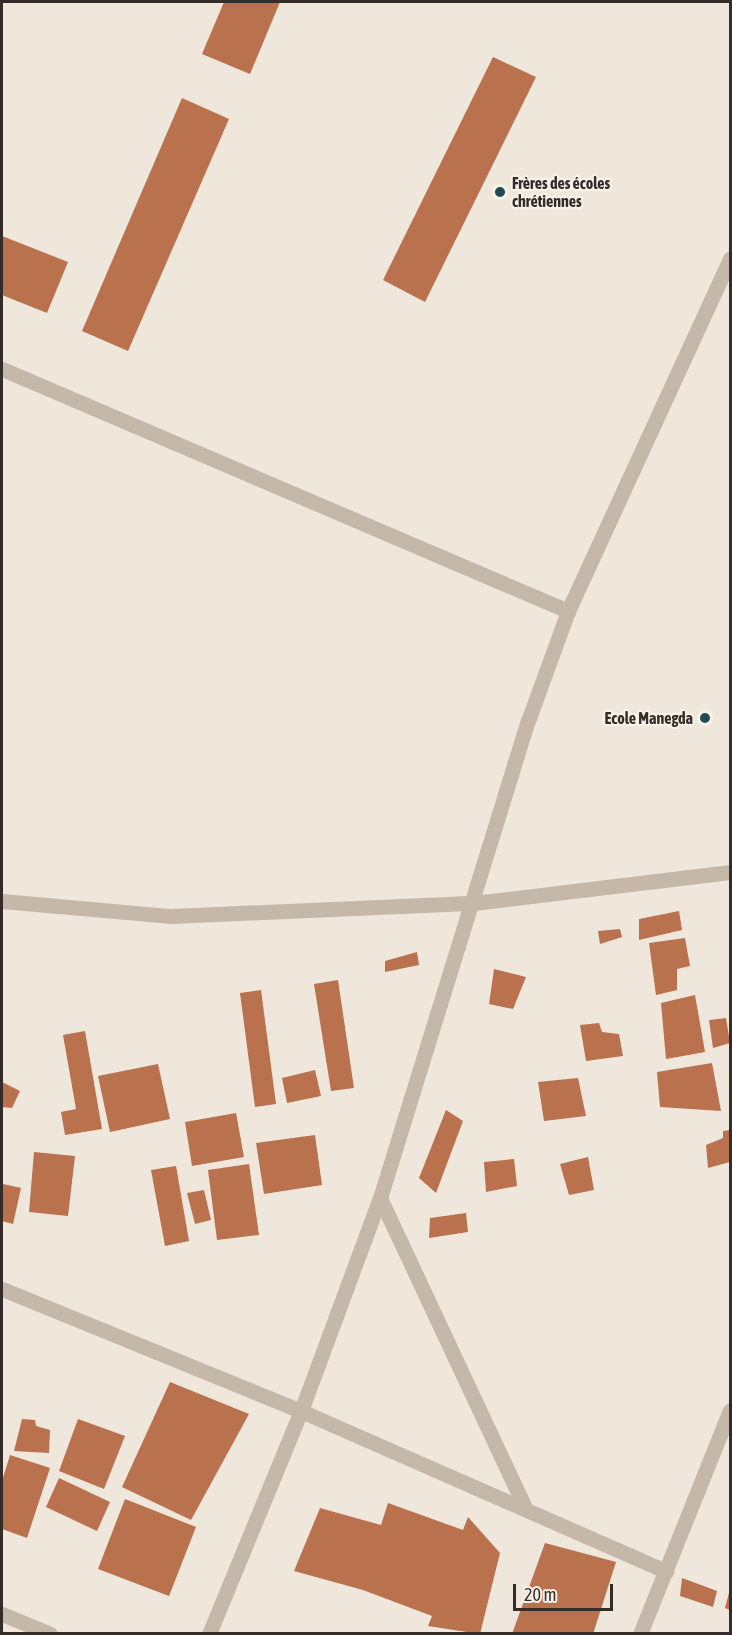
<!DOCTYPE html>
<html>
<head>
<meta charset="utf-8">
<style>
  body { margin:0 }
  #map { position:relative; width:732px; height:1635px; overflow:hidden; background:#efe7db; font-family:"Asap Condensed",sans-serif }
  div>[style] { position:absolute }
  .building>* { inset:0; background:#ba714e }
  .street>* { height:15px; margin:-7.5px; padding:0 7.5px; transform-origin:7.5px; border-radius:7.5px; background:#c6b8a8 }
  .dots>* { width:16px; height:16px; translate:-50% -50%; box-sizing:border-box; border:3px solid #f7f1e7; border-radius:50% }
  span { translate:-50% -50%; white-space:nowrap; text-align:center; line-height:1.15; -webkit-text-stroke:4.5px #f7f1e7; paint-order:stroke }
  .poi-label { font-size:16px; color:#332c28; font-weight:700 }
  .left { translate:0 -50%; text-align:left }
  .right { translate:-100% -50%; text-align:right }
  .frame { position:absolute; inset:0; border:3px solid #332c28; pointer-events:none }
  .scale { position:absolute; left:513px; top:1584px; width:100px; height:27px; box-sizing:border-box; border:3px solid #332c28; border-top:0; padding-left:8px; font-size:18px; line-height:21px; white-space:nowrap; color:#332c28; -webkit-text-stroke:4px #f7f1e7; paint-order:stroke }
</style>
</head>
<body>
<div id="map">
  <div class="building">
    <i style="clip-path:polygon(224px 2px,280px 2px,250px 74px,202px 54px)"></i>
    <i style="clip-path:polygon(493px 57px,536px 77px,425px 302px,383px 280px)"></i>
    <i style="clip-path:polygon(182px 98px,229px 119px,128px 351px,82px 331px)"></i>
    <i style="clip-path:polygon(2px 236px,68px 262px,47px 313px,2px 295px)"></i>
    <i style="clip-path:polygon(679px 911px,682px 930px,639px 940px,639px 919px)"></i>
    <i style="clip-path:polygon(620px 929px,622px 937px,600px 944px,598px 931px)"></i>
    <i style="clip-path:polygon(685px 938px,690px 966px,677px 969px,677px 990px,656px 995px,649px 943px)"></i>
    <i style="clip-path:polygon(417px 952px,419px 965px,385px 972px,385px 961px)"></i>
    <i style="clip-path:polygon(494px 969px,526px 977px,513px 1009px,489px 1004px)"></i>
    <i style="clip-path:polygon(338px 980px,354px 1088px,331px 1091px,314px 984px)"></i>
    <i style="clip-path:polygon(261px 990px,276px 1104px,255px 1107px,240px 993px)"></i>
    <i style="clip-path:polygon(695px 995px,705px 1052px,666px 1059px,661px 1003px)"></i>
    <i style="clip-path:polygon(726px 1018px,730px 1043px,713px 1048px,709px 1020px)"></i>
    <i style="clip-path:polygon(599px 1023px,602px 1032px,619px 1034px,623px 1056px,586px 1061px,580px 1025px)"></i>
    <i style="clip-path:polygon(85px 1031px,102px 1129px,65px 1135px,61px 1112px,76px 1109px,63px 1035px)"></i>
    <i style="clip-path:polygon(712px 1063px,721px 1111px,660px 1107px,657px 1072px)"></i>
    <i style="clip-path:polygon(158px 1064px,170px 1119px,110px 1132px,98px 1076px)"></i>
    <i style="clip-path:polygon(315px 1070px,321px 1096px,287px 1103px,282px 1078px)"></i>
    <i style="clip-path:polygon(578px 1078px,586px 1116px,544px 1121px,538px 1082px)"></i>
    <i style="clip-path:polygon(2px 1082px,20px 1091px,12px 1108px,2px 1107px)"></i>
    <i style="clip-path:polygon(446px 1110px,463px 1121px,436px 1193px,419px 1178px)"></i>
    <i style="clip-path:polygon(236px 1113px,244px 1157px,192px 1166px,185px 1122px)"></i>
    <i style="clip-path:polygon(730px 1130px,730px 1162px,708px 1168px,706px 1145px,723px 1138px,723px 1131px)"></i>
    <i style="clip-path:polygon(315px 1135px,322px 1185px,264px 1194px,256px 1143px)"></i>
    <i style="clip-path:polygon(34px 1152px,75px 1156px,68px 1216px,29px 1212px)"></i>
    <i style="clip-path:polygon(588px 1157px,594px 1190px,569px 1195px,560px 1164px)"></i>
    <i style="clip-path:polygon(514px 1159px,517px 1186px,486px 1192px,484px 1162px)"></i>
    <i style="clip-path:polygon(249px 1164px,259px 1235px,217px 1240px,208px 1170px)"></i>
    <i style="clip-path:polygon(176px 1166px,189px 1241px,165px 1246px,151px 1170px)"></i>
    <i style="clip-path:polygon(3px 1184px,21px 1188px,13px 1224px,2px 1221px)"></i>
    <i style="clip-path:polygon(204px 1190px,211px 1220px,195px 1224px,187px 1193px)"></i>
    <i style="clip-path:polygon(466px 1213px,468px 1232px,429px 1238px,430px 1218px)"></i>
    <i style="clip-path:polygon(170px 1382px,249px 1414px,191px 1520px,122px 1487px)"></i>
    <i style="clip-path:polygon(22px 1419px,35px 1420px,36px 1426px,50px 1430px,49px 1453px,14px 1451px)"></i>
    <i style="clip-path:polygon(78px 1419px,125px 1436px,104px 1489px,59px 1471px)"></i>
    <i style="clip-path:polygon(10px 1455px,50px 1468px,27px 1538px,2px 1529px,2px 1481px)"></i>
    <i style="clip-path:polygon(59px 1478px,110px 1502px,97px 1531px,46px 1507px)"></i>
    <i style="clip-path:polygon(125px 1499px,196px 1527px,169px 1596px,98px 1569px)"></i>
    <i style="clip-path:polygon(388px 1503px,463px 1530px,468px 1517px,500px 1553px,480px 1634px,428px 1626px,432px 1616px,363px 1590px,294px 1571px,320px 1508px,381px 1525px)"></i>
    <i style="clip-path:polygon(545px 1543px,616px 1562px,593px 1634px,512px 1634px)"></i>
    <i style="clip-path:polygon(682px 1578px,717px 1591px,713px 1607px,680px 1596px)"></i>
    <i style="clip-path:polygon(730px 1589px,730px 1610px,725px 1608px)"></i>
  </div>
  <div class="street">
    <i style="left:2px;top:369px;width:616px;rotate:23.15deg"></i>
    <i style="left:2px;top:901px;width:170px;rotate:5.1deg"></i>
    <i style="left:171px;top:916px;width:303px;rotate:-2.5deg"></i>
    <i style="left:474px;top:903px;width:258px;rotate:-6.9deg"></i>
    <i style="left:380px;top:1198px;width:344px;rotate:64.9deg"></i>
    <i style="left:2px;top:1289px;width:323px;rotate:22.2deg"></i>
    <i style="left:301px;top:1411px;width:399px;rotate:23.7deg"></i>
    <i style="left:2px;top:1614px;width:52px;rotate:22.6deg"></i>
    <i style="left:209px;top:1634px;width:241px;rotate:-67.6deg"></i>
    <i style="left:301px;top:1411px;width:227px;rotate:-69.7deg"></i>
    <i style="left:380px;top:1198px;width:499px;rotate:-72.8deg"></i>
    <i style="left:528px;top:721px;width:117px;rotate:-70deg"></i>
    <i style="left:568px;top:611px;width:388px;rotate:-65.3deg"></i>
    <i style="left:640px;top:1634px;width:241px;rotate:-68.1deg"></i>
  </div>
  <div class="dots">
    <i style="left:500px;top:192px;background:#214a51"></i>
    <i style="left:705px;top:718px;background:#214a51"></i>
  </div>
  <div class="poi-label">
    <span class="left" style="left:512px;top:192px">Frères des écoles<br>chrétiennes</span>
    <span class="right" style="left:693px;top:718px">Ecole Manegda</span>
  </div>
  <div class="frame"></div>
  <div class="scale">20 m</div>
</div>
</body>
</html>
